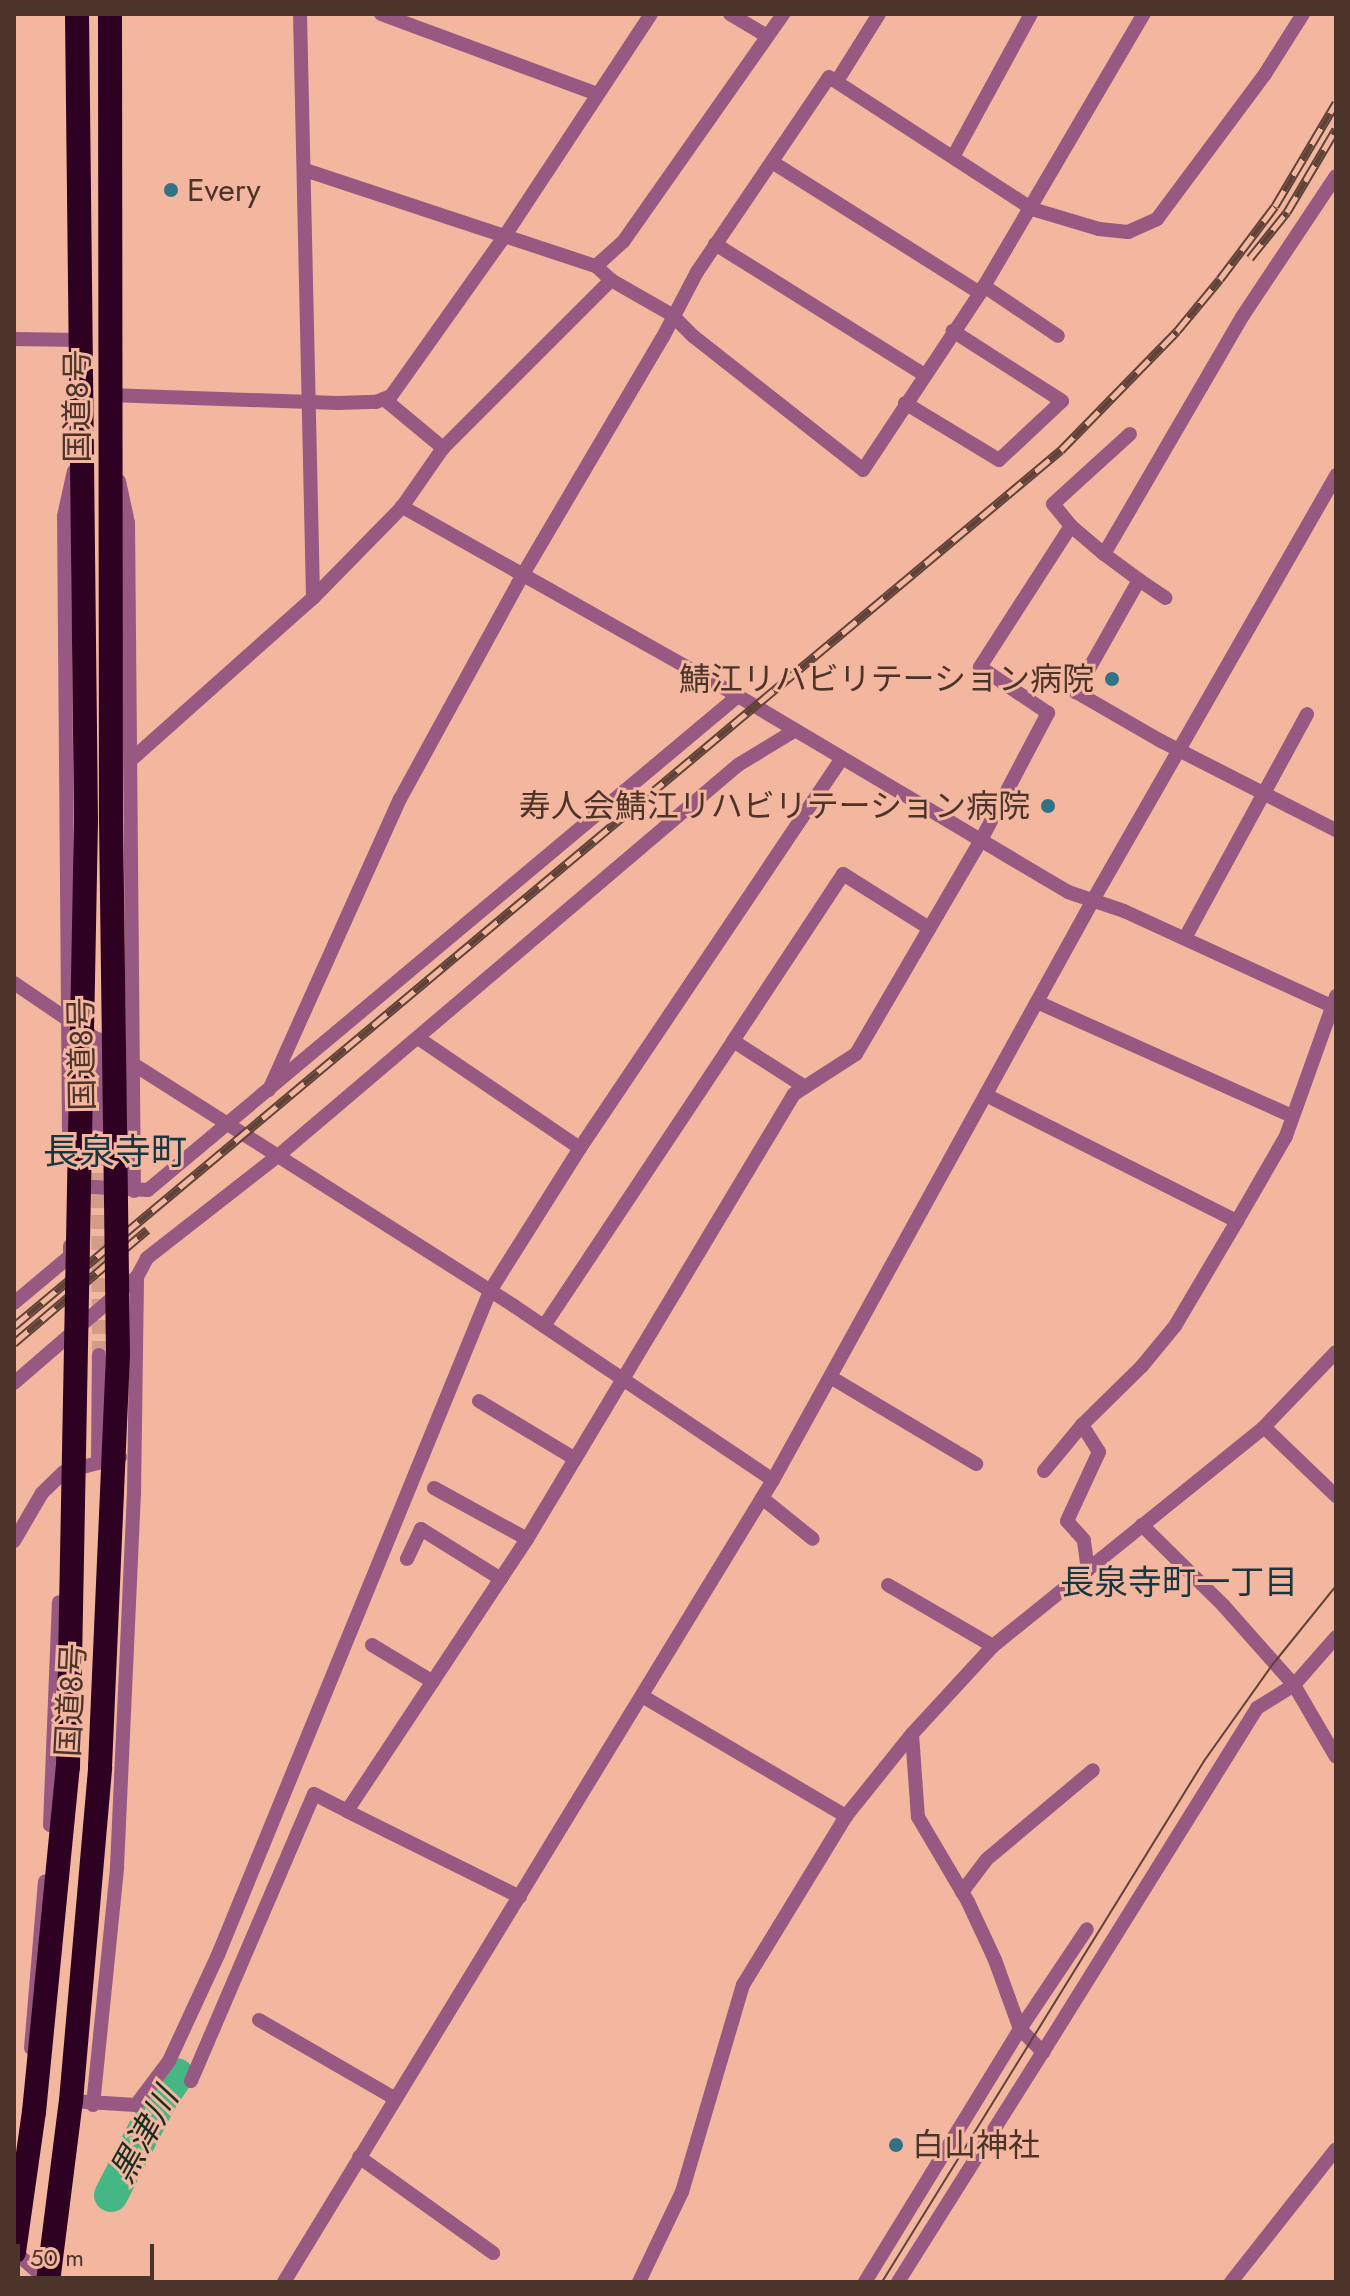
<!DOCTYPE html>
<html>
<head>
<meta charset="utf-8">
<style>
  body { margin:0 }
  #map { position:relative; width:1350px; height:2296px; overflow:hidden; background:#f3b69f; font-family:Jost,"Noto Sans JP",sans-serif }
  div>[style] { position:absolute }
  .river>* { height:34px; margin:-17px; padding:0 17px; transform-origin:17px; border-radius:17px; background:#46b685 }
  .minor-tunnel>* { height:14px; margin-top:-7px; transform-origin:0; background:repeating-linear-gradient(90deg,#d29c88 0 14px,transparent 0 21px) }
  .minor>* { height:14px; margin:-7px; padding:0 7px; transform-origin:7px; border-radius:7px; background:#975881 }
  .highway>* { height:24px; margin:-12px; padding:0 12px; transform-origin:12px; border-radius:12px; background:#2e0022 }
  .tram>* { height:2px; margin:-1px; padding:0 1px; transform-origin:1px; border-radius:1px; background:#604238 }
  .rail>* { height:9px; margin-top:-4.5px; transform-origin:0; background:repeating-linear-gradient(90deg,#f3b69f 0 18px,#604238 0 36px); box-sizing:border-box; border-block:2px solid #604238 }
  .highway-bridge>* { height:24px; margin:-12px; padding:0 12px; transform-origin:12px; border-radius:12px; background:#2e0022 }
  .dots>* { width:22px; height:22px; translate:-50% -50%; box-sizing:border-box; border:4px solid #f3b69f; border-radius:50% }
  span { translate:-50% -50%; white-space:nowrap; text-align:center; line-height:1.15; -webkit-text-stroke:6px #f3b69f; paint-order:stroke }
  .poi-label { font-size:32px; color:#4d342b }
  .left { translate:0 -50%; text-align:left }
  .right { translate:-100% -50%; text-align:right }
  .street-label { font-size:32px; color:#4d342b }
  .neighbourhood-label { font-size:34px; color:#183640 }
  .water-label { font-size:34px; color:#172f23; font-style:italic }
  .quarter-label { font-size:36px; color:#183640 }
  .frame { position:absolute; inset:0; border:16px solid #4d342b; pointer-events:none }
  .scale { position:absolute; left:16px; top:2244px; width:138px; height:36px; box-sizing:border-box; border:4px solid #4d342b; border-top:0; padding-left:10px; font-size:24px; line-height:28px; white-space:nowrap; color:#4d342b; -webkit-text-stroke:6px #f3b69f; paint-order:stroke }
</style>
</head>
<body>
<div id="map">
  <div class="river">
    <i style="left:111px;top:2195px;width:107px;rotate:-62.7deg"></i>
    <i style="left:160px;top:2100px;width:30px;rotate:-56deg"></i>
  </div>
  <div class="minor-tunnel">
    <i style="left:98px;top:1152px;width:203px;rotate:89.7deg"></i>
  </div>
  <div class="minor">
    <i style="left:300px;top:14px;width:584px;rotate:88.72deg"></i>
    <i style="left:381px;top:14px;width:228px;rotate:20.3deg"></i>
    <i style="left:730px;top:14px;width:43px;rotate:30.7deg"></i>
    <i style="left:837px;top:81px;width:79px;rotate:-57.9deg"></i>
    <i style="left:953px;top:157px;width:163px;rotate:-61.4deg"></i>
    <i style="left:772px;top:162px;width:246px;rotate:32.2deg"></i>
    <i style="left:305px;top:170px;width:306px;rotate:18.3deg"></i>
    <i style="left:596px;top:266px;width:21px;rotate:43deg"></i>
    <i style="left:611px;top:280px;width:70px;rotate:29.8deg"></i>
    <i style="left:672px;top:315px;width:30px;rotate:45deg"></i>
    <i style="left:693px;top:336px;width:216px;rotate:38.2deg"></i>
    <i style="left:863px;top:470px;width:212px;rotate:-56.5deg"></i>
    <i style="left:980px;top:293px;width:324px;rotate:-59.6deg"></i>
    <i style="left:1336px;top:176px;width:169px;rotate:123.7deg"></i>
    <i style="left:1242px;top:317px;width:274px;rotate:120.2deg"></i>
    <i style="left:1104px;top:554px;width:44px;rotate:36.6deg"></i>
    <i style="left:1139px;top:580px;width:129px;rotate:119.4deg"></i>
    <i style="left:1076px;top:692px;width:98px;rotate:30deg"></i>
    <i style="left:1161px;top:741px;width:196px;rotate:27deg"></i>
    <i style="left:715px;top:244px;width:245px;rotate:32deg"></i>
    <i style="left:596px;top:266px;width:36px;rotate:-42deg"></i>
    <i style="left:623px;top:242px;width:279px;rotate:-54.9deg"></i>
    <i style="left:984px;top:286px;width:89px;rotate:34deg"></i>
    <i style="left:14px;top:339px;width:65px;rotate:0.9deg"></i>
    <i style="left:109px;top:395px;width:229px;rotate:2deg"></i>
    <i style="left:338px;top:403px;width:38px;rotate:-2deg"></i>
    <i style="left:376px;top:402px;width:16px;rotate:-22deg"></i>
    <i style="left:391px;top:396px;width:199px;rotate:-54.6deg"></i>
    <i style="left:506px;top:234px;width:263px;rotate:-56.6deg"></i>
    <i style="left:384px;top:399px;width:77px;rotate:39.7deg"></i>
    <i style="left:905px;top:403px;width:110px;rotate:31.2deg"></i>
    <i style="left:999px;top:460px;width:86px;rotate:-43.1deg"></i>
    <i style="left:1062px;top:401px;width:130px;rotate:-147.3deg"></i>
    <i style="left:119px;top:481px;width:43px;rotate:77.9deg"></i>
    <i style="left:128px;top:523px;width:668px;rotate:89.49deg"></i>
    <i style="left:1071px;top:526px;width:28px;rotate:-129deg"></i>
    <i style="left:1053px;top:504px;width:104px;rotate:-42.3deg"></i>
    <i style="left:1139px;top:580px;width:32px;rotate:34deg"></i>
    <i style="left:738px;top:696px;width:384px;rotate:30.7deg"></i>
    <i style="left:1068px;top:892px;width:59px;rotate:18.7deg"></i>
    <i style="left:1124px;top:911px;width:233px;rotate:24.6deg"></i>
    <i style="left:131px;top:760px;width:244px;rotate:-41.7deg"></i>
    <i style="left:313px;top:598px;width:127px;rotate:-45.6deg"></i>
    <i style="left:402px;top:507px;width:72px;rotate:-55.2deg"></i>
    <i style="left:443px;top:448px;width:238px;rotate:-45deg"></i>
    <i style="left:1185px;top:938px;width:255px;rotate:-61.4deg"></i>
    <i style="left:14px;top:983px;width:144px;rotate:34.2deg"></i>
    <i style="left:133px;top:1064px;width:451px;rotate:32.4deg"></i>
    <i style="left:514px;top:1306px;width:312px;rotate:33.9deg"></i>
    <i style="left:1037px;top:1002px;width:279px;rotate:24.1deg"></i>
    <i style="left:418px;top:1038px;width:196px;rotate:34.2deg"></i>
    <i style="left:98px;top:1039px;width:113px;rotate:90deg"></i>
    <i style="left:805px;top:1087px;width:85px;rotate:-147.4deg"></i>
    <i style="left:733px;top:1041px;width:200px;rotate:-56.6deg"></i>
    <i style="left:843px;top:874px;width:102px;rotate:32.1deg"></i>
    <i style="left:269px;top:1090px;width:319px;rotate:-65.8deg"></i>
    <i style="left:400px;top:799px;width:254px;rotate:-61.3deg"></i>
    <i style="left:522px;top:576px;width:277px;rotate:-59.5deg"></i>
    <i style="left:663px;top:337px;width:73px;rotate:-62.4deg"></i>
    <i style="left:697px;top:272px;width:235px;rotate:-55.9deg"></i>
    <i style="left:829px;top:77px;width:242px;rotate:33deg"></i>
    <i style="left:1032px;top:209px;width:70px;rotate:16.6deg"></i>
    <i style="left:1099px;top:229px;width:29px;rotate:6deg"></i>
    <i style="left:1128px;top:232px;width:32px;rotate:-24deg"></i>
    <i style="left:1157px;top:219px;width:181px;rotate:-53.3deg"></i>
    <i style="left:1265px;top:74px;width:71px;rotate:-57.7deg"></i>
    <i style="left:986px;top:1095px;width:281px;rotate:26.7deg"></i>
    <i style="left:1237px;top:1221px;width:98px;rotate:-60deg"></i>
    <i style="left:1286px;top:1136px;width:149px;rotate:-70.3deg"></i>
    <i style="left:69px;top:1133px;width:617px;rotate:-90.46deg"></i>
    <i style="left:64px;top:516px;width:46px;rotate:-77.5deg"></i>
    <i style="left:75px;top:1186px;width:73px;rotate:3.1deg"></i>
    <i style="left:148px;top:1190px;width:770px;rotate:-39.94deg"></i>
    <i style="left:738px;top:696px;width:386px;rotate:-150.6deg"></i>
    <i style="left:14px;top:1303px;width:73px;rotate:-40deg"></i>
    <i style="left:70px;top:1256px;width:10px;rotate:-90deg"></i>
    <i style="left:544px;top:1326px;width:342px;rotate:-56.4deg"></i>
    <i style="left:832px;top:1378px;width:168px;rotate:30.8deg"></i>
    <i style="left:14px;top:1383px;width:162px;rotate:-40.8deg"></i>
    <i style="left:137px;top:1277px;width:21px;rotate:-62deg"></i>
    <i style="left:147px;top:1258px;width:167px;rotate:-38deg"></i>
    <i style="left:279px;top:1155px;width:602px;rotate:-40.35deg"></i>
    <i style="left:738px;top:765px;width:66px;rotate:-31.3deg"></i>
    <i style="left:479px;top:1401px;width:112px;rotate:31.1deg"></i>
    <i style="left:1264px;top:1427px;width:100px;rotate:43.8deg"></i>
    <i style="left:98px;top:1463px;width:108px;rotate:-89.5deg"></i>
    <i style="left:1044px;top:1471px;width:60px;rotate:-50.4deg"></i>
    <i style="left:434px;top:1488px;width:106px;rotate:28.7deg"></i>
    <i style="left:762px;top:1498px;width:65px;rotate:38.8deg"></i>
    <i style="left:14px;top:1541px;width:56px;rotate:-59.7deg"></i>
    <i style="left:42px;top:1493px;width:30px;rotate:-44deg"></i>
    <i style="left:64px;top:1472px;width:58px;rotate:-15deg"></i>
    <i style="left:407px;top:1559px;width:33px;rotate:-65deg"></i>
    <i style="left:421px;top:1529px;width:94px;rotate:32deg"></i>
    <i style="left:1088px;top:1570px;width:30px;rotate:-98deg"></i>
    <i style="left:1084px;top:1540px;width:25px;rotate:-132deg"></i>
    <i style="left:1067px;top:1521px;width:76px;rotate:-65.1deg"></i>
    <i style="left:1099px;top:1452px;width:32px;rotate:-122deg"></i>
    <i style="left:1082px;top:1425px;width:84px;rotate:-44.5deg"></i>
    <i style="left:1142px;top:1366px;width:52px;rotate:-50.5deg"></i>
    <i style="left:1175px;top:1326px;width:122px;rotate:-59.4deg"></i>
    <i style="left:888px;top:1585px;width:121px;rotate:30.2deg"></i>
    <i style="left:1336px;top:1637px;width:64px;rotate:131.2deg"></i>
    <i style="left:1294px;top:1685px;width:83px;rotate:59.7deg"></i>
    <i style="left:372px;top:1645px;width:71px;rotate:31.2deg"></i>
    <i style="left:642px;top:1696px;width:237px;rotate:30.5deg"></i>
    <i style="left:912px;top:1734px;width:83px;rotate:85.9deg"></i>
    <i style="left:918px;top:1817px;width:99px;rotate:59.5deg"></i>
    <i style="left:968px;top:1902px;width:64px;rotate:65deg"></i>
    <i style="left:995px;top:1960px;width:73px;rotate:70.1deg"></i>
    <i style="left:1020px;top:2029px;width:33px;rotate:45deg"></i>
    <i style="left:1043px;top:2052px;width:405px;rotate:-58.1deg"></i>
    <i style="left:1257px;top:1708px;width:44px;rotate:-31.9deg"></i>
    <i style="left:1294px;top:1685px;width:107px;rotate:-131.6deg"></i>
    <i style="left:1223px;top:1605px;width:114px;rotate:-135.4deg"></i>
    <i style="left:50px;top:1825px;width:223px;rotate:-87.7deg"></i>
    <i style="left:962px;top:1892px;width:41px;rotate:-52.9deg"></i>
    <i style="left:987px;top:1859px;width:138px;rotate:-40deg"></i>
    <i style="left:520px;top:1897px;width:193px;rotate:-153.6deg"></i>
    <i style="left:347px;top:1811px;width:326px;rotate:-56.5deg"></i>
    <i style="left:527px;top:1539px;width:519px;rotate:-59.04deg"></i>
    <i style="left:794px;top:1094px;width:74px;rotate:-32.8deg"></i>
    <i style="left:856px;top:1054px;width:248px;rotate:-59.7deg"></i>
    <i style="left:981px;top:840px;width:144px;rotate:-62.2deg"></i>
    <i style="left:1048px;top:713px;width:82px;rotate:-145.9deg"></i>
    <i style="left:980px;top:667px;width:168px;rotate:-57.2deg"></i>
    <i style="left:1071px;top:526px;width:43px;rotate:40.3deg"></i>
    <i style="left:259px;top:2020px;width:156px;rotate:30deg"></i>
    <i style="left:31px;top:2048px;width:167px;rotate:-85.2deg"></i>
    <i style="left:191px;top:2081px;width:312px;rotate:-66.8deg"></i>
    <i style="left:314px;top:1794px;width:37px;rotate:27deg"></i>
    <i style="left:71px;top:2101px;width:65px;rotate:3.5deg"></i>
    <i style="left:136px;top:2105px;width:55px;rotate:-53.1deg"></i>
    <i style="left:169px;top:2061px;width:117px;rotate:-65.2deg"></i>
    <i style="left:218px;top:1955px;width:718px;rotate:-67.72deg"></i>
    <i style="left:490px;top:1291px;width:169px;rotate:-57.8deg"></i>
    <i style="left:580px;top:1148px;width:468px;rotate:-56.1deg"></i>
    <i style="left:93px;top:2105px;width:239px;rotate:-84.2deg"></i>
    <i style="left:117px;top:1867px;width:373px;rotate:-87.4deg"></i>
    <i style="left:134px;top:1494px;width:217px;rotate:-89.2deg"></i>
    <i style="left:359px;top:2157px;width:165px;rotate:35.6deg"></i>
    <i style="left:14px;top:2251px;width:47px;rotate:41.5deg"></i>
    <i style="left:284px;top:2282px;width:939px;rotate:-58.63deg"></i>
    <i style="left:773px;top:1480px;width:662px;rotate:-61.11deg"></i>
    <i style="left:1093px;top:900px;width:490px;rotate:-60.2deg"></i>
    <i style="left:639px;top:2282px;width:100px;rotate:-64.5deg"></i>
    <i style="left:682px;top:2192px;width:216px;rotate:-73.6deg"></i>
    <i style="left:743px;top:1985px;width:198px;rotate:-58.6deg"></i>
    <i style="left:846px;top:1816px;width:105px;rotate:-51.2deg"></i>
    <i style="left:912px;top:1734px;width:120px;rotate:-47.4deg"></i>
    <i style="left:993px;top:1646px;width:348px;rotate:-38.9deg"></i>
    <i style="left:1264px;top:1427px;width:104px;rotate:-46.2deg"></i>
    <i style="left:865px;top:2282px;width:297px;rotate:-58.5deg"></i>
    <i style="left:1020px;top:2029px;width:120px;rotate:-56.2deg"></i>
    <i style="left:898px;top:2282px;width:272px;rotate:-57.8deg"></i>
    <i style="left:1231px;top:2282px;width:169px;rotate:-51.7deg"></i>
  </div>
  <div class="highway">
    <i style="left:77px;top:14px;width:805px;rotate:89.36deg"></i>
    <i style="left:110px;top:14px;width:805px;rotate:89.93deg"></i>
    <i style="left:14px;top:2252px;width:141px;rotate:-81.9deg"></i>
    <i style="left:34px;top:2112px;width:347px;rotate:-84.4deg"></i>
    <i style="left:48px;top:2282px;width:182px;rotate:-82.8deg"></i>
    <i style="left:71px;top:2101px;width:335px;rotate:-85deg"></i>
  </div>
  <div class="tram">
    <i style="left:882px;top:2282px;width:612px;rotate:-58.28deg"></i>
    <i style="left:1204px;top:1761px;width:119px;rotate:-54.6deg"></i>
    <i style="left:1273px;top:1664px;width:100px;rotate:-51.1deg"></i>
  </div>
  <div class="rail">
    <i style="left:1250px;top:258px;width:59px;rotate:-51.2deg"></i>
    <i style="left:1287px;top:212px;width:96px;rotate:-59.4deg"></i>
    <i style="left:14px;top:1326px;width:1365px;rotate:-39.92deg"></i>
    <i style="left:1061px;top:450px;width:166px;rotate:-45.7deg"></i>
    <i style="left:1177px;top:331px;width:67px;rotate:-50.4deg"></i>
    <i style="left:1220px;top:279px;width:91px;rotate:-53deg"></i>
    <i style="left:1275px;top:206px;width:120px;rotate:-59.4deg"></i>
    <i style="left:14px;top:1343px;width:175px;rotate:-40.4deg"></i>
  </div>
  <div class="highway-bridge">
    <i style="left:68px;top:1767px;width:948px;rotate:-88.91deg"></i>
    <i style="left:100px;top:1767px;width:413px;rotate:-87.5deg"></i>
    <i style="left:118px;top:1354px;width:535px;rotate:-90.75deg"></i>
  </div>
  <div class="dots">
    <i style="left:171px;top:190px;background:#327286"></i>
    <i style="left:1112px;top:679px;background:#327286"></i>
    <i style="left:1048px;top:806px;background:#327286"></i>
    <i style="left:896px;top:2145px;background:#327286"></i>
  </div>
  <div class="poi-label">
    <span class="left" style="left:187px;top:190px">Every</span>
    <span class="right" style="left:1094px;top:679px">鯖江リハビリテーション病院</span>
    <span class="right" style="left:1030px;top:806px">寿人会鯖江リハビリテーション病院</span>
    <span class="left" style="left:912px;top:2145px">白山神社</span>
  </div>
  <div class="street-label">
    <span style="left:77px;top:406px;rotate:-90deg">国道8号</span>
    <span style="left:82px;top:1054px;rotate:-91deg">国道8号</span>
    <span style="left:71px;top:1700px;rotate:-87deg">国道8号</span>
  </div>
  <div class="neighbourhood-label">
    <span style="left:1179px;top:1583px">長泉寺町一丁目</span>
  </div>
  <div class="water-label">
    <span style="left:144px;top:2135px;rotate:-61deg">黒津川</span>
  </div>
  <div class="quarter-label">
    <span style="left:115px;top:1152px">長泉寺町</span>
  </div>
  <div class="frame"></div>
  <div class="scale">50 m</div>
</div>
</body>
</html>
